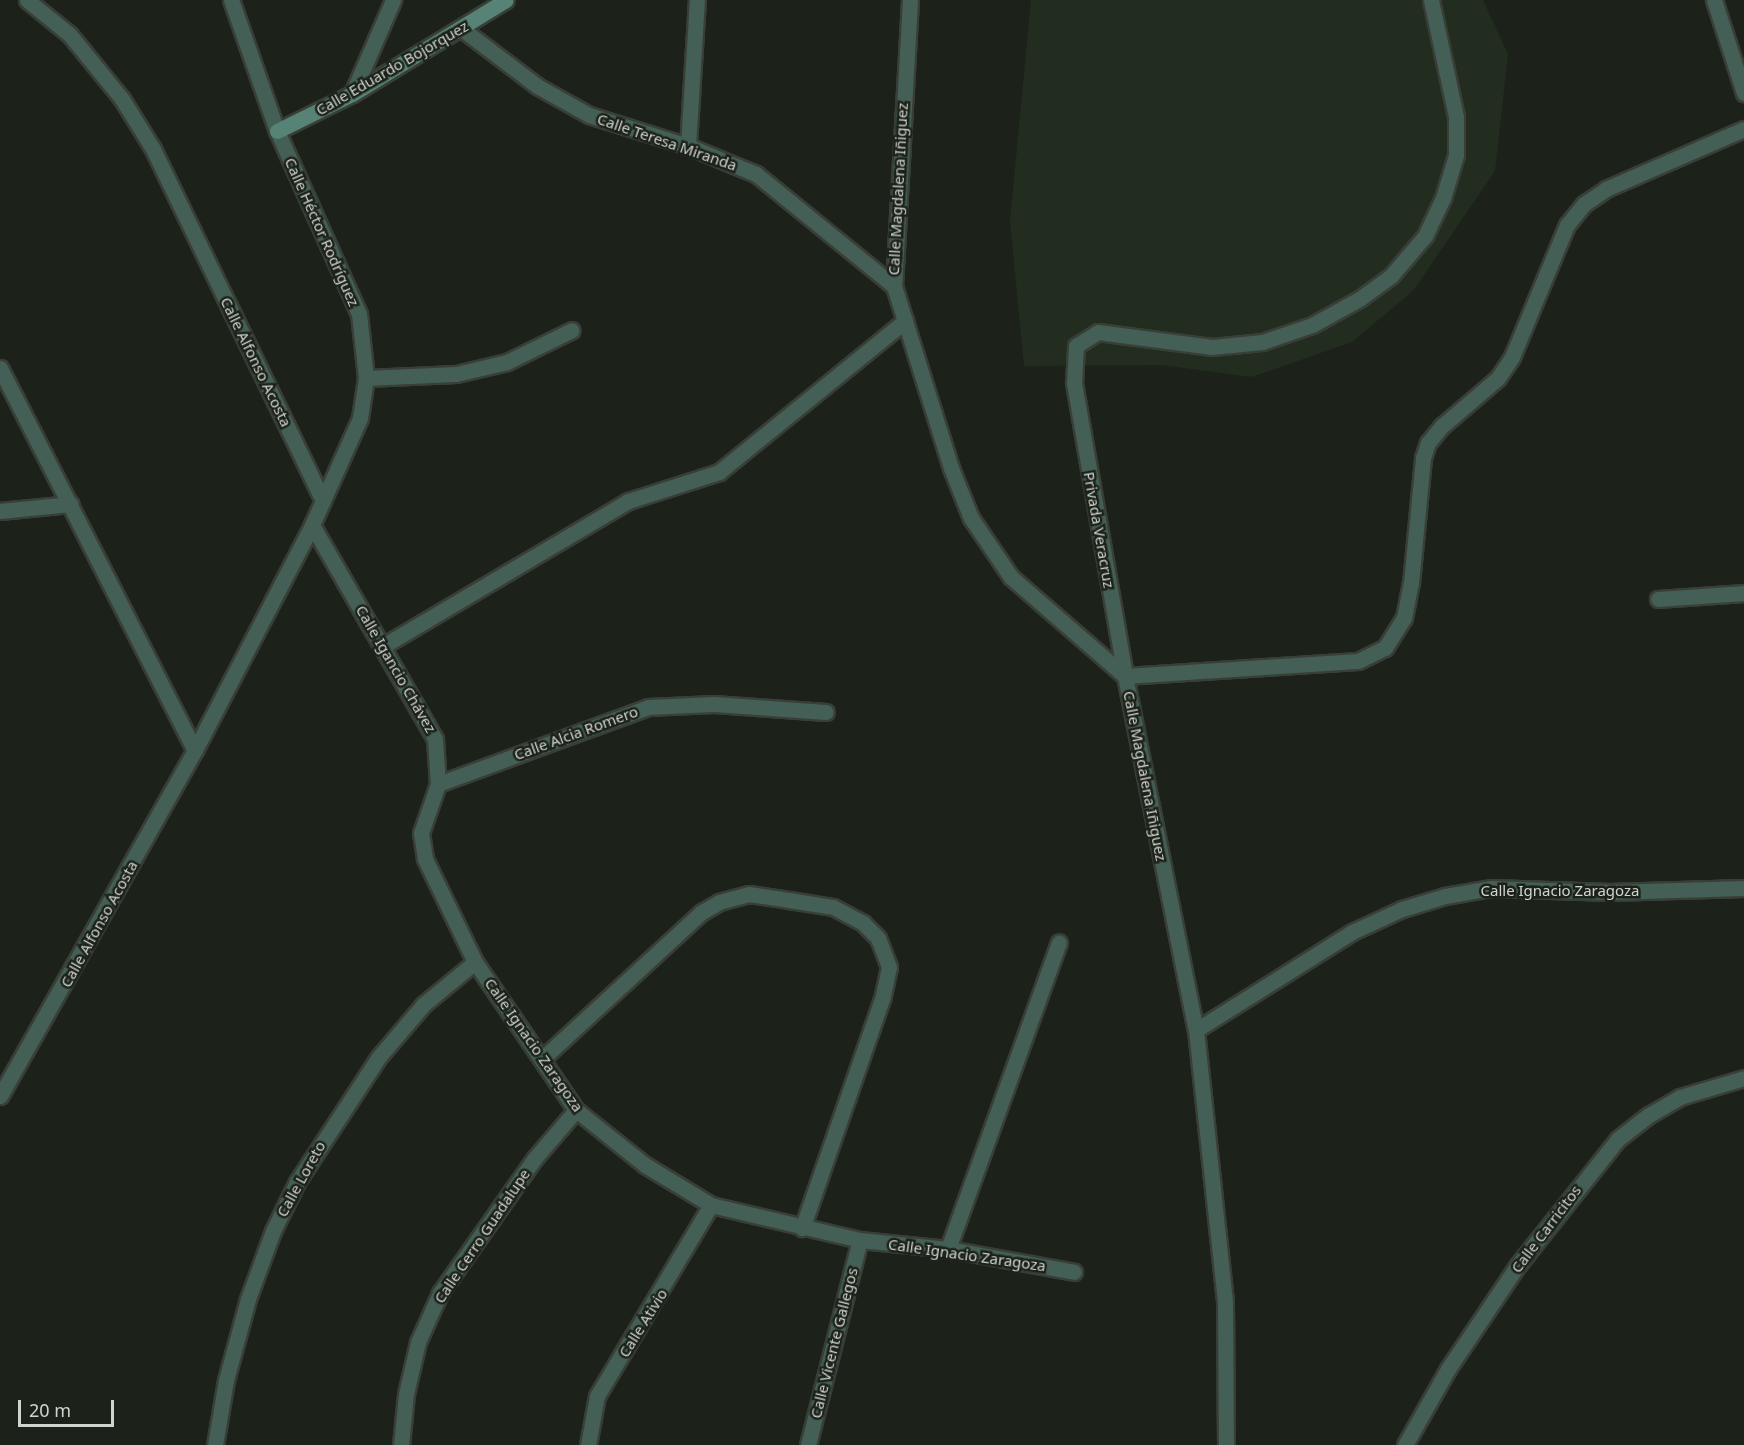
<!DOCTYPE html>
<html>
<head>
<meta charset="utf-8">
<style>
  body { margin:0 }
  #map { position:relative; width:1744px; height:1445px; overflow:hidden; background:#1c221a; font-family:"Noto Sans",sans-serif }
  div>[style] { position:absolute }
  .built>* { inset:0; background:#222c1f }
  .roads { filter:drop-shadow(2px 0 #393e37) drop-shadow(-2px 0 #393e37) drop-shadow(0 2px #393e37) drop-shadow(0 -2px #393e37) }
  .lane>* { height:15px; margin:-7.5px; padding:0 7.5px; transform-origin:7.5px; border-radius:7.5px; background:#435f56 }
  .street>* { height:15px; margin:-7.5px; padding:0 7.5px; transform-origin:7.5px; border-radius:7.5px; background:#435f56 }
  .secondary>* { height:15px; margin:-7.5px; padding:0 7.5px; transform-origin:7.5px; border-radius:7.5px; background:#568375 }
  span { translate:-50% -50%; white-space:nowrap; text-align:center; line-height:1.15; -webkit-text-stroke:5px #1c221a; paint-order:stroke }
  .street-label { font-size:15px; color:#d0d4cf }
  .scale { position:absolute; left:18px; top:1400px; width:96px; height:27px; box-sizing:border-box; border:3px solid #d0d4cf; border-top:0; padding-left:8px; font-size:18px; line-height:21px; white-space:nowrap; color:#d0d4cf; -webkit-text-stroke:4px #1c221a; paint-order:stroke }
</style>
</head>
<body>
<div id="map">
  <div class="built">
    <i style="clip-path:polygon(1031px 0,1483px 0,1508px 54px,1495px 171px,1413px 291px,1352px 342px,1252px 377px,1161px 365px,1024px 366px,1010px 221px)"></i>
  </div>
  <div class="roads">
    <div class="lane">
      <i style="left:438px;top:784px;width:224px;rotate:-20.1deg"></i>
      <i style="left:648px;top:707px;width:66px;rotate:-2.6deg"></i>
      <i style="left:714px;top:704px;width:112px;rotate:4.1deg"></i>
      <i style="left:948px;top:1249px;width:326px;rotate:-70.1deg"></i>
    </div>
    <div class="street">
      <i style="left:27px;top:0;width:55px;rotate:39.1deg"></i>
      <i style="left:70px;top:35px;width:82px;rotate:50.9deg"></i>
      <i style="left:122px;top:99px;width:59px;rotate:58.2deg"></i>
      <i style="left:153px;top:149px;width:390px;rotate:64.2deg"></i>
      <i style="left:910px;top:0;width:286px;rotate:93.2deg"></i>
      <i style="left:894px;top:286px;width:191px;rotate:72.6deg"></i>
      <i style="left:951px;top:468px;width:54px;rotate:68.2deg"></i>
      <i style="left:971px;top:518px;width:71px;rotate:55.9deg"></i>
      <i style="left:1011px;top:577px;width:151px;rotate:41deg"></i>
      <i style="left:1125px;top:676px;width:361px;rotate:78.7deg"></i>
      <i style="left:1196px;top:1030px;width:274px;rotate:83.9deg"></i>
      <i style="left:1225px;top:1302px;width:143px;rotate:89.6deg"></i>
      <i style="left:1431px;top:0;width:120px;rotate:77.9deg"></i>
      <i style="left:1456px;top:117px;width:38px;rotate:90deg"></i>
      <i style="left:1456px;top:155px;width:45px;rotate:106.8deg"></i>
      <i style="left:1443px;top:198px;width:42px;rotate:115.3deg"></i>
      <i style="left:1425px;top:236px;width:52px;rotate:130.4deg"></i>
      <i style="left:1391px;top:276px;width:37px;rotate:144deg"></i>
      <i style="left:1361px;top:298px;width:56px;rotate:151.1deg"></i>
      <i style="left:1312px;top:325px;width:53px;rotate:161.2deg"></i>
      <i style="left:1262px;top:342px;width:50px;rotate:174.3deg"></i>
      <i style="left:1212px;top:347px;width:115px;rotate:-172.5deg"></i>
      <i style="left:1098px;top:332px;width:26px;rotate:148deg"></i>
      <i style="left:1076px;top:346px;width:37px;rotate:93deg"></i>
      <i style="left:1074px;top:383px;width:297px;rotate:80.1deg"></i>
      <i style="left:1125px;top:676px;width:233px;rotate:-3.7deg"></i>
      <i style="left:1358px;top:661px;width:30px;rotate:-26deg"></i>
      <i style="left:1385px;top:648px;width:36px;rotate:-58deg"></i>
      <i style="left:1404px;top:618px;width:36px;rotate:-79deg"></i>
      <i style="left:1411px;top:583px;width:126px;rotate:-84.5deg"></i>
      <i style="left:1423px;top:458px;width:16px;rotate:-72deg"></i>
      <i style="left:1428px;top:443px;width:22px;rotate:-51deg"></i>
      <i style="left:1442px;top:426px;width:74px;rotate:-40.6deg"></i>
      <i style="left:1498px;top:378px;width:25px;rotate:-56deg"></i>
      <i style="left:1512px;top:357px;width:143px;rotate:-67.4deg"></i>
      <i style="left:1567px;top:225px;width:27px;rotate:-51deg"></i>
      <i style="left:1584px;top:204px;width:27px;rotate:-34deg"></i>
      <i style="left:1606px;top:189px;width:150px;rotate:-23.5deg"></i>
      <i style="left:1714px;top:0;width:98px;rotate:72.1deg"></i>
      <i style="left:462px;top:29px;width:94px;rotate:37.2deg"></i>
      <i style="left:537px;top:86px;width:60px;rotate:29.1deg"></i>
      <i style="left:589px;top:115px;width:104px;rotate:17.4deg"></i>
      <i style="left:688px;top:146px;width:74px;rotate:22.4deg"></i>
      <i style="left:756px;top:174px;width:178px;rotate:39.1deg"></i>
      <i style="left:352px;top:94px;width:103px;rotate:-66.4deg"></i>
      <i style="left:688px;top:146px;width:146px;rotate:-86.5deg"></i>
      <i style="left:0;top:368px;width:429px;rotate:63deg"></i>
      <i style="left:366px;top:378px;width:90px;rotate:-2.5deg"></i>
      <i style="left:456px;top:374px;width:52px;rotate:-13.2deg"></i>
      <i style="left:507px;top:362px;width:72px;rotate:-26.2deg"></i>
      <i style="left:0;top:511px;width:71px;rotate:-5.6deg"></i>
      <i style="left:312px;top:525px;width:247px;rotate:60.1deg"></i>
      <i style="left:435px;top:739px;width:45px;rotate:86.2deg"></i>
      <i style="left:438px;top:784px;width:52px;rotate:109.1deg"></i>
      <i style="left:421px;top:833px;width:26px;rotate:81deg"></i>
      <i style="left:425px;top:859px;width:114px;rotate:64.1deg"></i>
      <i style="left:475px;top:962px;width:179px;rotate:55.7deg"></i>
      <i style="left:576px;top:1110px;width:88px;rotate:38.6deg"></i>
      <i style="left:645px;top:1165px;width:77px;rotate:31.2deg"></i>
      <i style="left:711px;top:1205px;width:153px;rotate:13.2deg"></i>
      <i style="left:860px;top:1240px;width:88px;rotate:5.8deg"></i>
      <i style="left:948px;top:1249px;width:128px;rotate:10.3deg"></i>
      <i style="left:1658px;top:599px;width:86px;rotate:-4deg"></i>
      <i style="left:383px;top:646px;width:285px;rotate:-30.6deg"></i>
      <i style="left:628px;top:501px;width:96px;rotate:-17.7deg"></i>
      <i style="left:719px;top:472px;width:240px;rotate:-39.1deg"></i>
      <i style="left:1196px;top:1030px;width:184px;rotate:-32.1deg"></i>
      <i style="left:1352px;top:932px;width:55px;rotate:-24.7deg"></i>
      <i style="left:1402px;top:909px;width:45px;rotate:-16.8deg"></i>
      <i style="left:1445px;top:896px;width:47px;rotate:-9.9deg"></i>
      <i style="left:1491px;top:888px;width:119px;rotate:1.9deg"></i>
      <i style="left:1610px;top:892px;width:134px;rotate:-1.7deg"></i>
      <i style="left:543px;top:1058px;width:216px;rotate:-42.6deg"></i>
      <i style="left:702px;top:912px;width:20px;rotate:-30deg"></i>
      <i style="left:719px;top:902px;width:31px;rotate:-15deg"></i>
      <i style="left:749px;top:894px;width:40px;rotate:8.5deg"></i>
      <i style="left:789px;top:900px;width:45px;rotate:9deg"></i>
      <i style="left:833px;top:907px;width:34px;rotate:28deg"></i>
      <i style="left:863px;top:923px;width:21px;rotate:45deg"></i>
      <i style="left:878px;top:938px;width:31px;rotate:69deg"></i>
      <i style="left:889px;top:967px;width:30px;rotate:102deg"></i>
      <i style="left:883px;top:996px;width:246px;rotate:109.2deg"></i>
      <i style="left:0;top:1096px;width:397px;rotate:-60.6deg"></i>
      <i style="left:195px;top:750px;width:254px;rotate:-62.5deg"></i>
      <i style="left:312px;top:525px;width:117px;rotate:-65.8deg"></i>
      <i style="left:360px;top:418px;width:40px;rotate:-81.5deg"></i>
      <i style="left:366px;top:378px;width:64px;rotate:-96.2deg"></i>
      <i style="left:359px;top:314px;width:201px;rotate:-114.1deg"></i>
      <i style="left:277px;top:131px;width:139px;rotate:-109.3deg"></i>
      <i style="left:215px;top:1445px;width:66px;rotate:-80.4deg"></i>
      <i style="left:226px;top:1380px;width:84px;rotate:-74.8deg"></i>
      <i style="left:248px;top:1299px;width:72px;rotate:-69.8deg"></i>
      <i style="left:273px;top:1231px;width:55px;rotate:-63.9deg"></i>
      <i style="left:297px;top:1182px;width:148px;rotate:-56.8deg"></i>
      <i style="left:378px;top:1058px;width:71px;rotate:-49.6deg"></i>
      <i style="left:424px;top:1004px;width:66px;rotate:-39.5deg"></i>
      <i style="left:401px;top:1445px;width:51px;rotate:-84.4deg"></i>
      <i style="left:406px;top:1394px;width:53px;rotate:-77deg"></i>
      <i style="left:418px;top:1342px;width:54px;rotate:-65.8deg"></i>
      <i style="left:440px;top:1293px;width:165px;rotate:-54.9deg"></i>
      <i style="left:535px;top:1158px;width:63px;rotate:-49.5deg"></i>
      <i style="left:588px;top:1445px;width:50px;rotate:-79.6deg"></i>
      <i style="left:597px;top:1396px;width:222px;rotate:-59.2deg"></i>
      <i style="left:808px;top:1445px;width:211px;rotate:-75.8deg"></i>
      <i style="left:1405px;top:1445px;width:87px;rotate:-60.5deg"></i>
      <i style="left:1448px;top:1369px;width:125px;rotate:-56.1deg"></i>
      <i style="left:1518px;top:1265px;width:161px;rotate:-51.6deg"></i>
      <i style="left:1618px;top:1139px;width:39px;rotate:-38deg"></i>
      <i style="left:1649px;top:1115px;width:36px;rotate:-30deg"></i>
      <i style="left:1680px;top:1097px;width:67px;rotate:-16.5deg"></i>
    </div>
    <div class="secondary">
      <i style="left:277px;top:131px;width:84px;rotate:-26.3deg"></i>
      <i style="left:352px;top:94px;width:180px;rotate:-31.4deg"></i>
    </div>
  </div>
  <div class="street-label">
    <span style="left:392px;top:68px;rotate:-30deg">Calle Eduardo Bojorquez</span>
    <span style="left:667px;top:142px;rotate:19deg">Calle Teresa Miranda</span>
    <span style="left:898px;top:189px;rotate:-87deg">Calle Magdalena Iñiguez</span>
    <span style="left:322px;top:232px;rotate:66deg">Calle Héctor Rodríguez</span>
    <span style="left:256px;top:362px;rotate:64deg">Calle Alfonso Acosta</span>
    <span style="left:1099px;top:530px;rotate:80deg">Privada Veracruz</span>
    <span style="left:396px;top:669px;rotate:60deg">Calle Igancio Chávez</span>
    <span style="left:576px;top:733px;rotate:-20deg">Calle Alcia Romero</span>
    <span style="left:1145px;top:776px;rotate:79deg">Calle Magdalena Iñiguez</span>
    <span style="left:1560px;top:891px">Calle Ignacio Zaragoza</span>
    <span style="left:99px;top:924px;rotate:-61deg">Calle Alfonso Acosta</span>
    <span style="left:534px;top:1045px;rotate:55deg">Calle Ignacio Zaragoza</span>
    <span style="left:301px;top:1179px;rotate:-61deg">Calle Loreto</span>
    <span style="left:1546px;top:1229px;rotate:-53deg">Calle Carricitos</span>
    <span style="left:482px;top:1236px;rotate:-56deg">Calle Cerro Guadalupe</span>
    <span style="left:967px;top:1255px;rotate:8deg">Calle Ignacio Zaragoza</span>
    <span style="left:643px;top:1323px;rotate:-58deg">Calle Ativio</span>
    <span style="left:834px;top:1343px;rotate:-76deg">Calle Vicente Gallegos</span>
  </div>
  <div class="scale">20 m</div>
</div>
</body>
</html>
